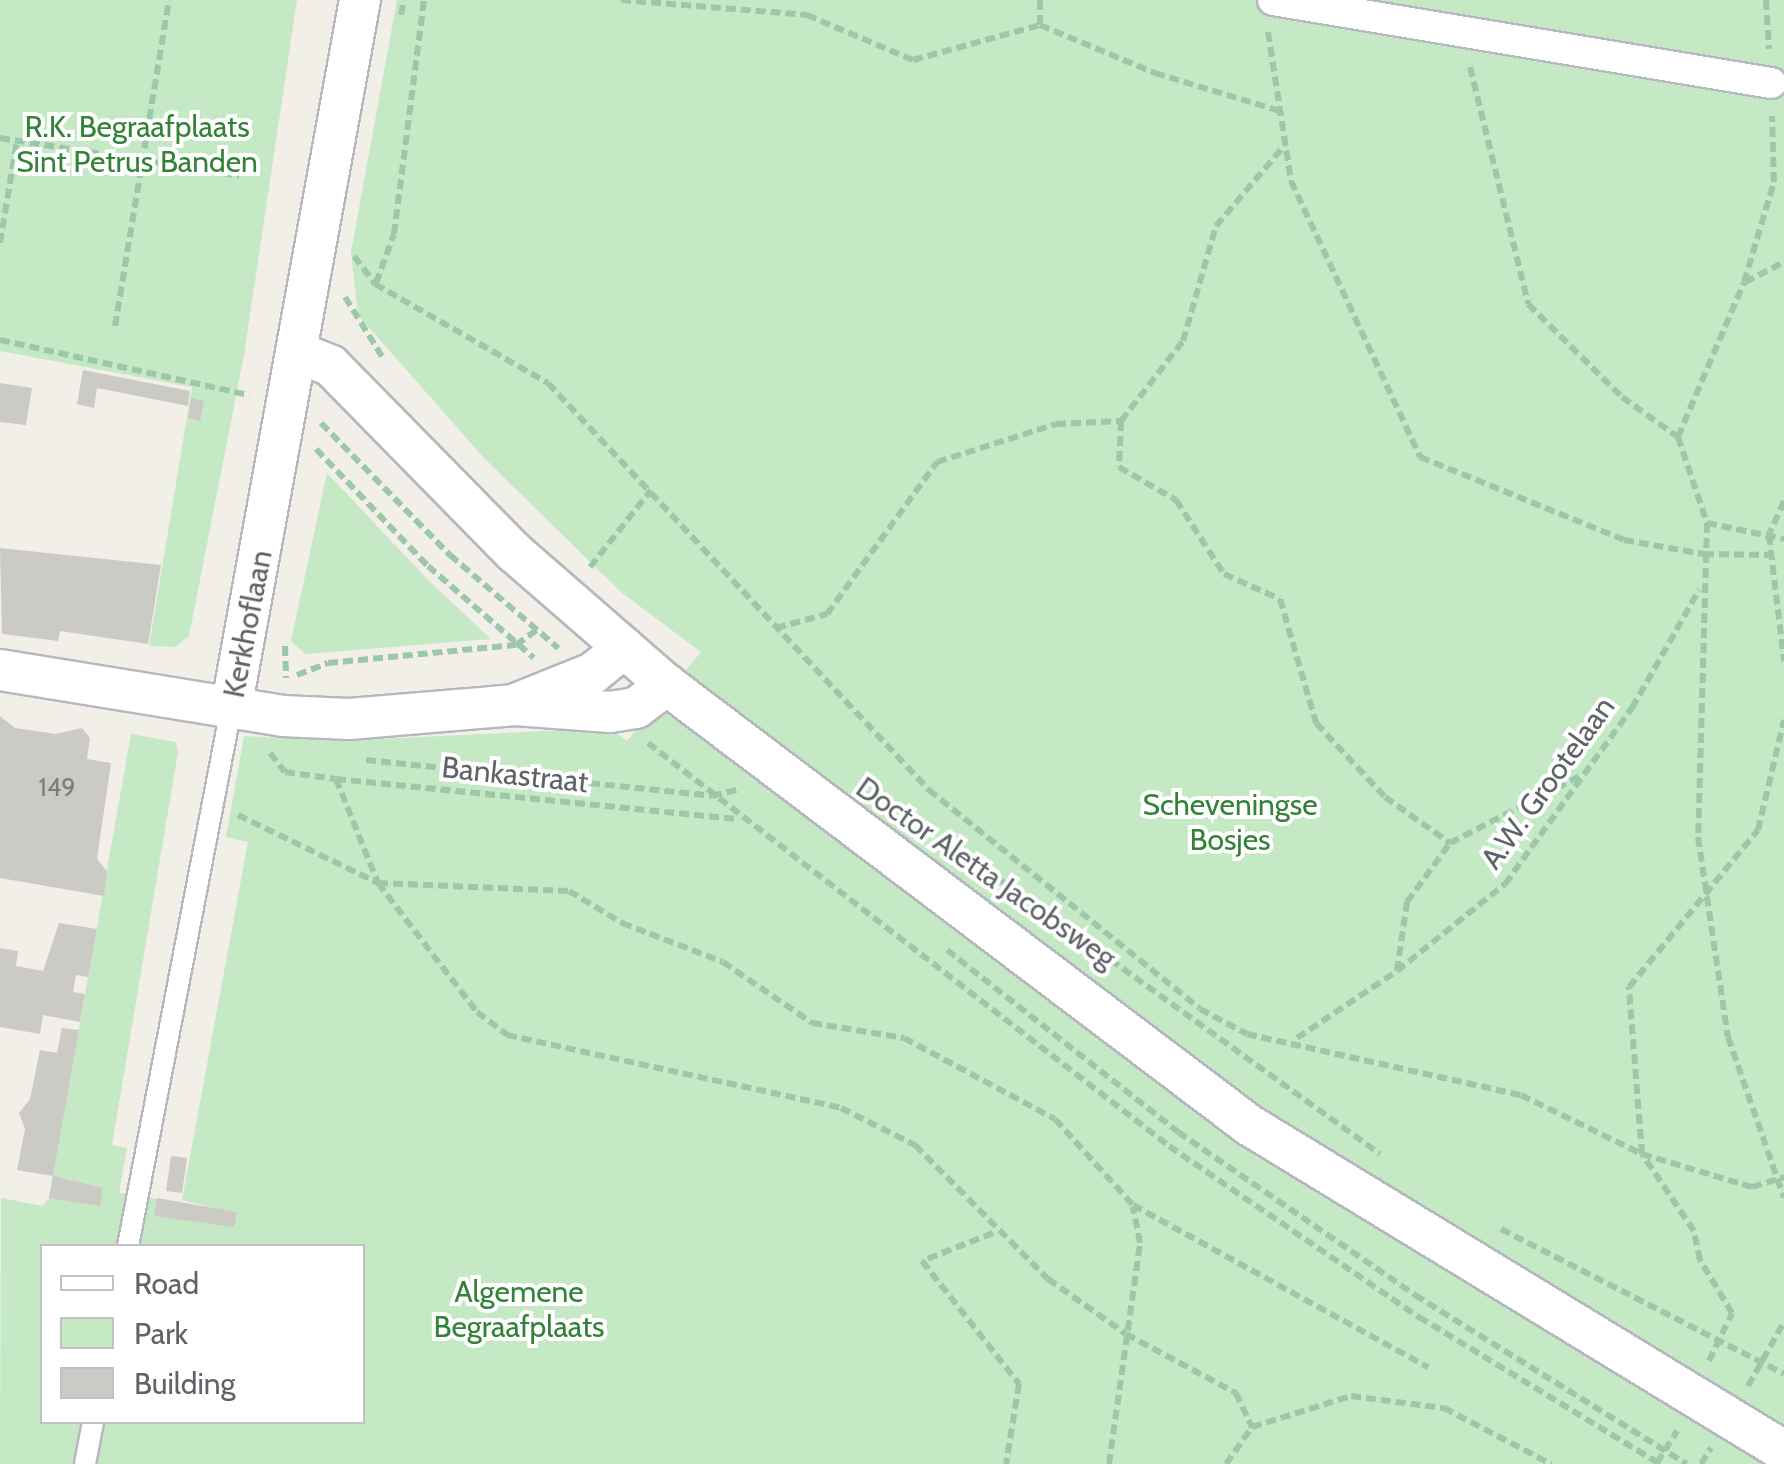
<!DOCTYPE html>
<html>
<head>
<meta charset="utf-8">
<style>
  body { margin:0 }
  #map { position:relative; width:1784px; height:1464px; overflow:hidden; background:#f1efe8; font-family:Cabin,sans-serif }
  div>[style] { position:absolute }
  .green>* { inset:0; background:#c5e8c5 }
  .building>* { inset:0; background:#cccac5 }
  .path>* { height:6px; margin-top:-3px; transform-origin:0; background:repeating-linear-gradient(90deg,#9cc7a9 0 10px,transparent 0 15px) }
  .roads { filter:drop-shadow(2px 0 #b5b8bc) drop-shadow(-2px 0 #b5b8bc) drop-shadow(0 2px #b5b8bc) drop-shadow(0 -2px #b5b8bc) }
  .service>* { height:20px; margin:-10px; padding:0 10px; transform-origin:10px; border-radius:10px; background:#fff }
  .pedestrian>* { height:30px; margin:-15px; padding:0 15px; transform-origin:15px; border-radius:15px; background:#fff }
  .minor>* { height:40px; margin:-20px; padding:0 20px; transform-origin:20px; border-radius:20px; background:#fff }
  span { translate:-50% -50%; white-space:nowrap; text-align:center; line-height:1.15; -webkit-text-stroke:8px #fff; paint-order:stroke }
  .number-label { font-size:25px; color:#7a7d7f }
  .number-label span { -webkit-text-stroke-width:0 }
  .park-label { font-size:30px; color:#348238 }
  .street-label { font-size:30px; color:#5f6368 }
  .legend { position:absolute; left:40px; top:1244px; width:325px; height:180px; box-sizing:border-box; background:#fff; border:2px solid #bfc1c3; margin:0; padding:12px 18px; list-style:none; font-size:30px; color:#5f6368 }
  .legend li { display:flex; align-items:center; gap:20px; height:50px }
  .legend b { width:50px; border:2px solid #bfc1c3 }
</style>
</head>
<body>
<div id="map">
  <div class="green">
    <i style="clip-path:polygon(0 0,297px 0,244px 355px,189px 636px,175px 647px,149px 646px,192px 387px,0 351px)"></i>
    <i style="clip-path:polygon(evenodd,397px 0,1784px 0,1784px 1464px,0 1464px,1px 1198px,43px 1206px,49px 1198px,131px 734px,176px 742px,178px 752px,112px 1145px,127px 1148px,119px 1193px,222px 1210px,182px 1200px,248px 842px,226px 837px,244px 736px,338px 741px,609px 728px,627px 741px,701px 652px,621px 592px,484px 458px,358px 315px,351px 252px,397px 0,42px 1246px,362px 1246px,362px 1422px,42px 1422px,42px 1246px)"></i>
    <i style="clip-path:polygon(327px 473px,429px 581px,491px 639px,305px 654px,291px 641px)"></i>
  </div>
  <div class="building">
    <i style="clip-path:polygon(83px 370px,190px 391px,188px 406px,97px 388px,94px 408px,77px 404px)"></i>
    <i style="clip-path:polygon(0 383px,32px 388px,26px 425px,0 422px)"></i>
    <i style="clip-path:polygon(191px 398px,204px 401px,200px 421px,188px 418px)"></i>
    <i style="clip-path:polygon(0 548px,161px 565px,148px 644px,60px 631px,58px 641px,2px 634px)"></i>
    <i style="clip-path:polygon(0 716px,15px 728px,56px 734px,82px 728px,90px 738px,87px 759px,111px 763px,97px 859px,107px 871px,104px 896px,0 878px)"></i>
    <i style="clip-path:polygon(59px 923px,97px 929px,88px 977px,76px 975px,73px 992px,85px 994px,80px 1022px,43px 1015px,40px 1034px,0 1027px,0 948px,18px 951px,16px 966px,43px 971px)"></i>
    <i style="clip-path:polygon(62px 1028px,79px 1030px,53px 1176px,17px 1170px,25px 1129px,19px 1113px,30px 1099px,40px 1050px,57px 1053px)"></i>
    <i style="clip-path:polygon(171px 1156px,187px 1158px,182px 1193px,166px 1191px)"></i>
    <i style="clip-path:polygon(53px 1176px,103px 1188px,100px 1206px,49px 1198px)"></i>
    <i style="clip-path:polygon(157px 1198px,237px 1212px,234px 1227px,154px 1216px)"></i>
  </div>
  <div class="path">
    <i style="left:621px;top:0;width:187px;rotate:4.6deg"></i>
    <i style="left:807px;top:15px;width:115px;rotate:23deg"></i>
    <i style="left:913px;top:60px;width:132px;rotate:-15.4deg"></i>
    <i style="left:1040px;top:0;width:25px;rotate:90deg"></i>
    <i style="left:1040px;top:25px;width:125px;rotate:22.7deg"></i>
    <i style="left:1155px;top:73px;width:131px;rotate:16.9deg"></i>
    <i style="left:1766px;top:0;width:49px;rotate:86.5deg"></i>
    <i style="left:401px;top:15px;width:15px;rotate:-79deg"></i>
    <i style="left:1268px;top:32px;width:151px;rotate:81.2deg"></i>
    <i style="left:1291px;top:181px;width:305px;rotate:64.9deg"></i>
    <i style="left:1420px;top:457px;width:220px;rotate:22.1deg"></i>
    <i style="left:1624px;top:540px;width:81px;rotate:9.9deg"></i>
    <i style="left:1704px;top:554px;width:67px;rotate:0.9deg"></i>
    <i style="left:1470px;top:67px;width:244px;rotate:76.2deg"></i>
    <i style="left:1528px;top:304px;width:132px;rotate:44.7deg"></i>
    <i style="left:1622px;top:397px;width:69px;rotate:35.5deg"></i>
    <i style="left:1678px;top:437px;width:91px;rotate:71.4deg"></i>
    <i style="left:1707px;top:523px;width:314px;rotate:91.6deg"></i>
    <i style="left:1698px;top:837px;width:202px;rotate:81.5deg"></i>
    <i style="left:1728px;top:1037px;width:170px;rotate:70.8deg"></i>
    <i style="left:0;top:138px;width:242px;rotate:9deg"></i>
    <i style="left:0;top:243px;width:104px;rotate:-80.6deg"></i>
    <i style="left:354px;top:256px;width:35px;rotate:53deg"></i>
    <i style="left:375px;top:284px;width:199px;rotate:29.8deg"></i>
    <i style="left:548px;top:383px;width:558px;rotate:46.89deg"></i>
    <i style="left:929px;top:790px;width:348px;rotate:38.9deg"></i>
    <i style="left:1200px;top:1009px;width:53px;rotate:28deg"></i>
    <i style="left:1247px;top:1034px;width:281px;rotate:12.6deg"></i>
    <i style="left:1521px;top:1095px;width:135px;rotate:26deg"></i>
    <i style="left:1642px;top:1154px;width:115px;rotate:16.7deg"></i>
    <i style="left:1752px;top:1187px;width:34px;rotate:-17deg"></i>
    <i style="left:1745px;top:282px;width:44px;rotate:-27.1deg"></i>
    <i style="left:376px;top:283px;width:52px;rotate:-69.8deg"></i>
    <i style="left:394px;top:234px;width:236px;rotate:-82.7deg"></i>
    <i style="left:345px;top:297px;width:72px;rotate:58.1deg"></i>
    <i style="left:115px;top:326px;width:330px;rotate:-80.6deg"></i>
    <i style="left:0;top:340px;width:255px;rotate:12.5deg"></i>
    <i style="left:1121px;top:421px;width:46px;rotate:92.5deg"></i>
    <i style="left:1119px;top:467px;width:66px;rotate:30.1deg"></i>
    <i style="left:1176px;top:500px;width:88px;rotate:57deg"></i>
    <i style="left:1224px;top:574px;width:61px;rotate:24.1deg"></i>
    <i style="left:1280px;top:599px;width:129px;rotate:73.8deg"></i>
    <i style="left:1316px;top:723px;width:101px;rotate:47deg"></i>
    <i style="left:1385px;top:797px;width:80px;rotate:35.3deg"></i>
    <i style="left:1450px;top:843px;width:148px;rotate:-27.3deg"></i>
    <i style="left:321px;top:423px;width:185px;rotate:45.7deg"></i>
    <i style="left:450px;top:555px;width:143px;rotate:40.7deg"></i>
    <i style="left:1678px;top:437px;width:168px;rotate:-66.9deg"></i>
    <i style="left:1744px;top:282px;width:104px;rotate:-73.3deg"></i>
    <i style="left:1774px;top:182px;width:66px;rotate:-91.7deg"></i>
    <i style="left:316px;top:449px;width:162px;rotate:46.3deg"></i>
    <i style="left:428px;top:566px;width:140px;rotate:41deg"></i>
    <i style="left:1784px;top:501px;width:37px;rotate:114deg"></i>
    <i style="left:1769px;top:535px;width:127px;rotate:83.2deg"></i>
    <i style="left:1707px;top:523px;width:79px;rotate:11.7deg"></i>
    <i style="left:590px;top:567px;width:98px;rotate:-51.6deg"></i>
    <i style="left:776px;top:628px;width:53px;rotate:-15.4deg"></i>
    <i style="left:827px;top:614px;width:188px;rotate:-54.1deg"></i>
    <i style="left:937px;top:462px;width:125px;rotate:-17.7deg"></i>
    <i style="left:1056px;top:424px;width:65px;rotate:-2.6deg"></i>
    <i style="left:1121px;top:421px;width:101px;rotate:-52.2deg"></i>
    <i style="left:1183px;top:341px;width:120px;rotate:-74deg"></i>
    <i style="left:1216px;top:226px;width:106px;rotate:-49.6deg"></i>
    <i style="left:285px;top:646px;width:32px;rotate:88deg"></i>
    <i style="left:297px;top:675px;width:33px;rotate:-21deg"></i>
    <i style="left:328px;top:663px;width:189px;rotate:-5.5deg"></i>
    <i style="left:516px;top:645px;width:26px;rotate:-36deg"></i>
    <i style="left:648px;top:743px;width:659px;rotate:37.72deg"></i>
    <i style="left:1169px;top:1146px;width:303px;rotate:34.4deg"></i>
    <i style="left:1419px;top:1317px;width:282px;rotate:31.4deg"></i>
    <i style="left:270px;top:753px;width:24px;rotate:52deg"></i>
    <i style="left:285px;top:772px;width:51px;rotate:7.8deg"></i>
    <i style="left:336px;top:779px;width:402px;rotate:5.7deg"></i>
    <i style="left:366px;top:760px;width:348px;rotate:5.9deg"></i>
    <i style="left:712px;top:796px;width:30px;rotate:-14deg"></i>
    <i style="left:336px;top:779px;width:112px;rotate:68deg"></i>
    <i style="left:378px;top:883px;width:163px;rotate:52.5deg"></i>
    <i style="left:477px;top:1012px;width:38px;rotate:37deg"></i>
    <i style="left:507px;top:1035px;width:342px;rotate:12.3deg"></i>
    <i style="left:841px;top:1108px;width:83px;rotate:26.6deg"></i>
    <i style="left:915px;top:1145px;width:189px;rotate:45.2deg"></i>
    <i style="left:1048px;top:1279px;width:95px;rotate:35.2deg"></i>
    <i style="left:1126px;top:1334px;width:125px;rotate:28.2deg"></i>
    <i style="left:1236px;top:1393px;width:38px;rotate:65deg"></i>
    <i style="left:238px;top:815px;width:156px;rotate:25.9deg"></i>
    <i style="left:378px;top:883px;width:191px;rotate:2.4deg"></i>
    <i style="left:569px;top:891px;width:62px;rotate:31.1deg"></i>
    <i style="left:622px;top:923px;width:108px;rotate:21.1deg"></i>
    <i style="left:723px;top:962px;width:108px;rotate:34.4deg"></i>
    <i style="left:812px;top:1023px;width:93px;rotate:9.3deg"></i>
    <i style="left:904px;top:1038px;width:171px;rotate:28.2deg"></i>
    <i style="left:1055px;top:1119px;width:116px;rotate:47.8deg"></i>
    <i style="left:1133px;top:1205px;width:337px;rotate:28.8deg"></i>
    <i style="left:928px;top:828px;width:557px;rotate:35.8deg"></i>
    <i style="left:947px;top:950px;width:294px;rotate:38.2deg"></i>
    <i style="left:1178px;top:1132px;width:288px;rotate:34.5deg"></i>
    <i style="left:1415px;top:1295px;width:320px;rotate:31.9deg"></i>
    <i style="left:1397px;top:971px;width:70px;rotate:-81.8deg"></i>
    <i style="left:1407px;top:902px;width:73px;rotate:-53.9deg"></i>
    <i style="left:1297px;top:1038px;width:120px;rotate:-33.8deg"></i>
    <i style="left:1397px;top:971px;width:139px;rotate:-38.9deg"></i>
    <i style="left:1505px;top:884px;width:217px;rotate:-54.2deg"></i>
    <i style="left:1632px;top:708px;width:136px;rotate:-60.4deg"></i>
    <i style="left:1501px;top:1229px;width:318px;rotate:27.1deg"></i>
    <i style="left:993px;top:1233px;width:76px;rotate:158.5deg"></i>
    <i style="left:922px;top:1261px;width:157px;rotate:51.7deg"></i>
    <i style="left:1019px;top:1384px;width:81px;rotate:99.2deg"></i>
    <i style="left:1709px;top:1361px;width:53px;rotate:-64.4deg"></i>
    <i style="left:1732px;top:1313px;width:62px;rotate:-121.1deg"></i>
    <i style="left:1700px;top:1260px;width:30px;rotate:-102deg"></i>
    <i style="left:1694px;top:1231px;width:93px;rotate:-124deg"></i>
    <i style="left:1642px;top:1154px;width:168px;rotate:-94.5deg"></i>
    <i style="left:1629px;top:987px;width:203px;rotate:-50.6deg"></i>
    <i style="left:1758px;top:830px;width:113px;rotate:-76.7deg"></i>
    <i style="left:1748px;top:1386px;width:73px;rotate:-60.6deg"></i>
    <i style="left:1657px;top:1463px;width:38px;rotate:-58deg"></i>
    <i style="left:1109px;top:1464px;width:223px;rotate:-82deg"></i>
    <i style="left:1140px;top:1243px;width:37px;rotate:-101deg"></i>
    <i style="left:1226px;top:1464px;width:45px;rotate:-54.9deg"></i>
    <i style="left:1252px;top:1427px;width:104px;rotate:-17.4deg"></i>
    <i style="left:1351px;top:1396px;width:94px;rotate:7.4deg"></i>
    <i style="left:1444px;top:1408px;width:121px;rotate:27.6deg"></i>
    <i style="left:1701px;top:1464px;width:19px;rotate:-58deg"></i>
  </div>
  <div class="roads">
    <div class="service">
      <i style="left:128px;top:1246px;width:552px;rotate:-79.14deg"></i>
      <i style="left:85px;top:1464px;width:43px;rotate:-79.2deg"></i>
    </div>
    <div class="pedestrian">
      <i style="left:1273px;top:0;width:505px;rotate:9.46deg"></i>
    </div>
    <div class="minor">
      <i style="left:302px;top:354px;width:31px;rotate:22deg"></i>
      <i style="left:331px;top:366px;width:262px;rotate:45.5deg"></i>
      <i style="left:515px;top:553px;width:201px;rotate:41deg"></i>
      <i style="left:667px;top:685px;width:730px;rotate:37.09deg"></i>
      <i style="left:1249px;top:1125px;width:626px;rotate:31.36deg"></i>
      <i style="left:0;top:670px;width:287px;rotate:9.2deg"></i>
      <i style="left:283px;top:716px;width:66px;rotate:2.6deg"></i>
      <i style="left:349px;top:719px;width:167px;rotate:-4.8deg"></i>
      <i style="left:515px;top:705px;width:95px;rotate:4.2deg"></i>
      <i style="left:610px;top:712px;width:26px;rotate:-9deg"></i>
      <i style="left:636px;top:708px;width:39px;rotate:-37deg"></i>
      <i style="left:518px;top:703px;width:81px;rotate:-21.8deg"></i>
      <i style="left:593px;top:673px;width:40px;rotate:-39deg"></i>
      <i style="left:232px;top:704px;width:716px;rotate:-79.7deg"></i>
    </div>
  </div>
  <div class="number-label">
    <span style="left:57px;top:787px">149</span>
  </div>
  <div class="park-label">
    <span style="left:137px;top:144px">R.K. Begraafplaats<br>Sint Petrus Banden</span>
    <span style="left:1230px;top:822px">Scheveningse<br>Bosjes</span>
    <span style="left:519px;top:1309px">Algemene<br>Begraafplaats</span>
  </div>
  <div class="street-label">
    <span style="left:248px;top:624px;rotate:-79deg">Kerkhoflaan</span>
    <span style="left:515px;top:775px;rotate:6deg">Bankastraat</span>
    <span style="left:1548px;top:783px;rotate:-54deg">A.W. Grootelaan</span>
    <span style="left:986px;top:873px;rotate:35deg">Doctor Aletta Jacobsweg</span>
  </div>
  <ul class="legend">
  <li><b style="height:12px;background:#fff"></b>Road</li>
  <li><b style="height:28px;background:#c5e8c5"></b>Park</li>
  <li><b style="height:28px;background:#cccac5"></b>Building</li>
  </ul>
</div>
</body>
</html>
